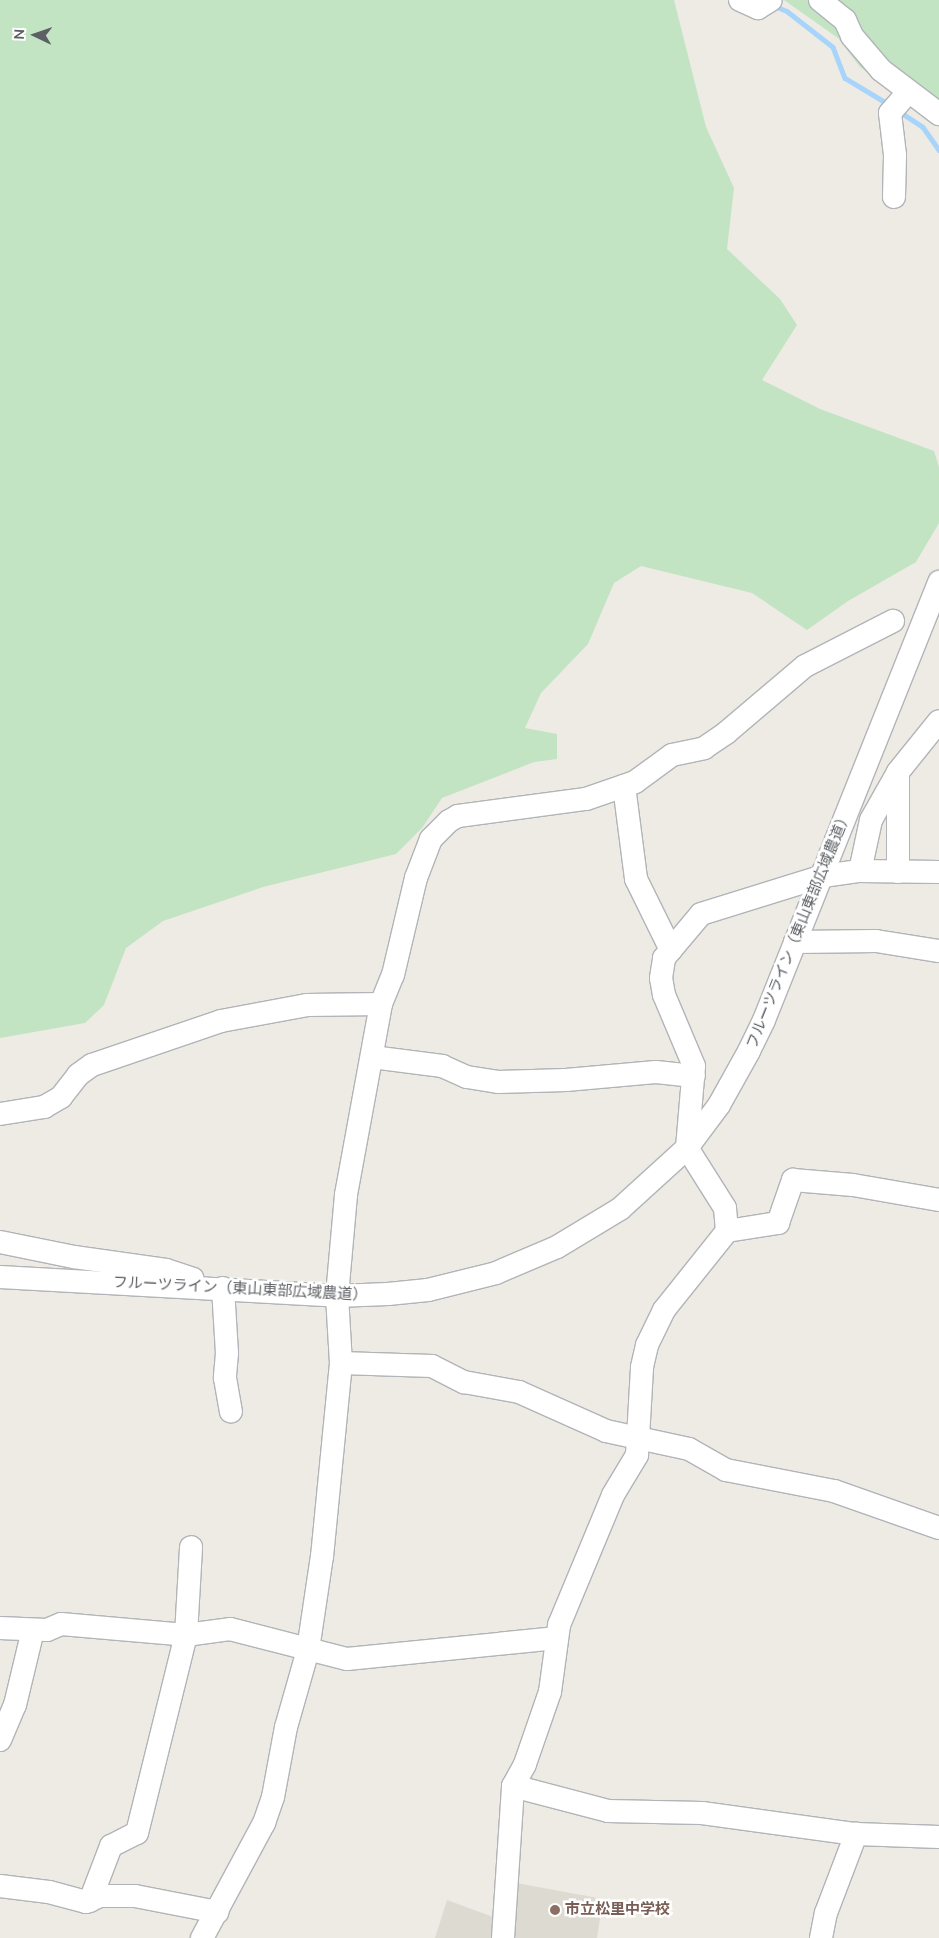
<!DOCTYPE html>
<html>
<head>
<meta charset="utf-8">
<style>
  body { margin:0 }
  #map { position:relative; width:939px; height:1938px; overflow:hidden; background:#edebe4; font-family:"Nunito Sans","Noto Sans JP",sans-serif }
  div>[style] { position:absolute }
  .education>* { inset:0; background:#dddad2 }
  .green>* { inset:0; background:#c2e4c2 }
  .stream>* { height:4.5px; margin:-2.25px; padding:0 2.25px; transform-origin:2.25px; border-radius:2.25px; background:#a7d4fa }
  .roads { filter:drop-shadow(1px 0 #b1b4b8) drop-shadow(-1px 0 #b1b4b8) drop-shadow(0 1px #b1b4b8) drop-shadow(0 -1px #b1b4b8) }
  .minor>* { height:22px; margin:-11px; padding:0 11px; transform-origin:11px; border-radius:11px; background:#fff }
  .dots>* { width:14px; height:14px; translate:-50% -50%; box-sizing:border-box; border:2px solid #fff; border-radius:50% }
  span { translate:-50% -50%; white-space:nowrap; text-align:center; line-height:1.15; -webkit-text-stroke:5px #fff; paint-order:stroke }
  .street-label { font-size:15px; color:#5c5f63 }
  .education-label { font-size:15px; color:#785e54; font-weight:700 }
  .left { translate:0 -50%; text-align:left }
  .north { position:absolute; left:10px; top:10px; width:50px; height:50px; -webkit-text-stroke:4px #fff; paint-order:stroke; rotate:273deg; font-size:14px; font-weight:700; line-height:20px; text-align:center; color:#5c5f63 }
  .north::after { content:''; display:block; margin:auto; width:18px; height:22px; background:#5c5f63; clip-path:polygon(50% 0,100% 100%,50% 72%,0 100%) }
</style>
</head>
<body>
<div id="map">
  <div class="education">
    <i style="clip-path:polygon(511px 1882px,603px 1899px,597px 1938px,506px 1938px)"></i>
    <i style="clip-path:polygon(447px 1900px,496px 1918px,495px 1938px,435px 1938px)"></i>
  </div>
  <div class="green">
    <i style="clip-path:polygon(0 0,674px 0,706px 127px,734px 188px,727px 249px,780px 299px,797px 325px,762px 380px,820px 409px,934px 451px,939px 467px,939px 523px,916px 562px,848px 601px,807px 630px,752px 593px,641px 566px,614px 583px,588px 644px,541px 693px,525px 728px,557px 734px,557px 759px,534px 762px,442px 798px,422px 828px,396px 854px,263px 887px,163px 921px,126px 948px,104px 1005px,85px 1023px,0 1038px)"></i>
    <i style="clip-path:polygon(784px 0,818px 0,901px 97px,860px 67px,838px 38px)"></i>
    <i style="clip-path:polygon(831px 0,939px 0,939px 107px,905px 81px)"></i>
  </div>
  <div class="stream">
    <i style="left:775px;top:6px;width:13px;rotate:23deg"></i>
    <i style="left:787px;top:11px;width:58px;rotate:38deg"></i>
    <i style="left:833px;top:47px;width:33px;rotate:69deg"></i>
    <i style="left:845px;top:78px;width:52px;rotate:31deg"></i>
    <i style="left:900px;top:112px;width:27px;rotate:33deg"></i>
    <i style="left:923px;top:127px;width:28px;rotate:55deg"></i>
  </div>
  <div class="roads">
    <div class="minor">
      <i style="left:740px;top:0;width:20px;rotate:24deg"></i>
      <i style="left:758px;top:8px;width:15px;rotate:-32deg"></i>
      <i style="left:820px;top:0;width:32px;rotate:39deg"></i>
      <i style="left:845px;top:20px;width:17px;rotate:66deg"></i>
      <i style="left:852px;top:36px;width:45px;rotate:49.5deg"></i>
      <i style="left:881px;top:70px;width:73px;rotate:37.2deg"></i>
      <i style="left:894px;top:197px;width:42px;rotate:-88.6deg"></i>
      <i style="left:895px;top:155px;width:42px;rotate:-96.8deg"></i>
      <i style="left:890px;top:113px;width:28px;rotate:-49deg"></i>
      <i style="left:624px;top:786px;width:94px;rotate:82.6deg"></i>
      <i style="left:636px;top:879px;width:79px;rotate:63.8deg"></i>
      <i style="left:860px;top:871px;width:52px;rotate:-77.8deg"></i>
      <i style="left:871px;top:820px;width:55px;rotate:-60.6deg"></i>
      <i style="left:898px;top:772px;width:65px;rotate:-51.2deg"></i>
      <i style="left:898px;top:872px;width:99px;rotate:-90deg"></i>
      <i style="left:795px;top:942px;width:81px;rotate:-0.7deg"></i>
      <i style="left:876px;top:941px;width:64px;rotate:9deg"></i>
      <i style="left:381px;top:1004px;width:31px;rotate:-68deg"></i>
      <i style="left:393px;top:975px;width:100px;rotate:-76.7deg"></i>
      <i style="left:416px;top:878px;width:42px;rotate:-69deg"></i>
      <i style="left:431px;top:839px;width:25px;rotate:-45deg"></i>
      <i style="left:449px;top:821px;width:10px;rotate:-29deg"></i>
      <i style="left:458px;top:816px;width:129px;rotate:-7.6deg"></i>
      <i style="left:586px;top:799px;width:52px;rotate:-19.1deg"></i>
      <i style="left:635px;top:782px;width:46px;rotate:-36.1deg"></i>
      <i style="left:672px;top:755px;width:33px;rotate:-12deg"></i>
      <i style="left:704px;top:748px;width:27px;rotate:-34deg"></i>
      <i style="left:726px;top:733px;width:104px;rotate:-40.3deg"></i>
      <i style="left:805px;top:666px;width:99px;rotate:-27.1deg"></i>
      <i style="left:372px;top:1057px;width:71px;rotate:7.3deg"></i>
      <i style="left:442px;top:1066px;width:27px;rotate:24deg"></i>
      <i style="left:467px;top:1077px;width:31px;rotate:9deg"></i>
      <i style="left:498px;top:1082px;width:68px;rotate:-1.7deg"></i>
      <i style="left:566px;top:1080px;width:90px;rotate:-5.1deg"></i>
      <i style="left:656px;top:1072px;width:38px;rotate:6deg"></i>
      <i style="left:0;top:1114px;width:45px;rotate:-9deg"></i>
      <i style="left:44px;top:1107px;width:20px;rotate:-30deg"></i>
      <i style="left:61px;top:1097px;width:28px;rotate:-52deg"></i>
      <i style="left:78px;top:1075px;width:17px;rotate:-36deg"></i>
      <i style="left:92px;top:1065px;width:136px;rotate:-18.8deg"></i>
      <i style="left:221px;top:1021px;width:87px;rotate:-10.5deg"></i>
      <i style="left:307px;top:1005px;width:74px;rotate:-0.8deg"></i>
      <i style="left:381px;top:1004px;width:194px;rotate:100.4deg"></i>
      <i style="left:346px;top:1195px;width:101px;rotate:95.1deg"></i>
      <i style="left:337px;top:1296px;width:67px;rotate:86.6deg"></i>
      <i style="left:341px;top:1363px;width:194px;rotate:95.6deg"></i>
      <i style="left:322px;top:1556px;width:95px;rotate:98.5deg"></i>
      <i style="left:308px;top:1650px;width:80px;rotate:105.9deg"></i>
      <i style="left:286px;top:1727px;width:71px;rotate:100.5deg"></i>
      <i style="left:273px;top:1797px;width:28px;rotate:109deg"></i>
      <i style="left:264px;top:1823px;width:131px;rotate:118.3deg"></i>
      <i style="left:727px;top:1231px;width:52px;rotate:-8.9deg"></i>
      <i style="left:778px;top:1223px;width:46px;rotate:-70.8deg"></i>
      <i style="left:793px;top:1180px;width:60px;rotate:4.8deg"></i>
      <i style="left:853px;top:1185px;width:87px;rotate:9.9deg"></i>
      <i style="left:0;top:1242px;width:76px;rotate:11.5deg"></i>
      <i style="left:74px;top:1257px;width:93px;rotate:8deg"></i>
      <i style="left:166px;top:1270px;width:28px;rotate:18deg"></i>
      <i style="left:0;top:1277px;width:338px;rotate:3.2deg"></i>
      <i style="left:337px;top:1296px;width:51px;rotate:-2.2deg"></i>
      <i style="left:388px;top:1294px;width:40px;rotate:-5.7deg"></i>
      <i style="left:428px;top:1290px;width:70px;rotate:-14deg"></i>
      <i style="left:496px;top:1273px;width:66px;rotate:-23.1deg"></i>
      <i style="left:557px;top:1247px;width:74px;rotate:-31.1deg"></i>
      <i style="left:620px;top:1209px;width:91px;rotate:-42.3deg"></i>
      <i style="left:687px;top:1148px;width:54px;rotate:-53.3deg"></i>
      <i style="left:719px;top:1105px;width:62px;rotate:-60.9deg"></i>
      <i style="left:749px;top:1051px;width:34px;rotate:-64deg"></i>
      <i style="left:764px;top:1020px;width:472px;rotate:-68.2deg"></i>
      <i style="left:223px;top:1288px;width:65px;rotate:86.5deg"></i>
      <i style="left:227px;top:1353px;width:25px;rotate:95deg"></i>
      <i style="left:225px;top:1378px;width:34px;rotate:80deg"></i>
      <i style="left:341px;top:1363px;width:91px;rotate:1.9deg"></i>
      <i style="left:432px;top:1366px;width:36px;rotate:27deg"></i>
      <i style="left:464px;top:1382px;width:56px;rotate:10.3deg"></i>
      <i style="left:519px;top:1392px;width:95px;rotate:24.1deg"></i>
      <i style="left:606px;top:1431px;width:85px;rotate:12.2deg"></i>
      <i style="left:689px;top:1449px;width:43px;rotate:29.6deg"></i>
      <i style="left:726px;top:1470px;width:110px;rotate:11deg"></i>
      <i style="left:834px;top:1491px;width:111px;rotate:19.4deg"></i>
      <i style="left:0;top:1628px;width:47px;rotate:2.4deg"></i>
      <i style="left:47px;top:1630px;width:15px;rotate:-23deg"></i>
      <i style="left:61px;top:1624px;width:125px;rotate:5deg"></i>
      <i style="left:186px;top:1635px;width:44px;rotate:-7.8deg"></i>
      <i style="left:230px;top:1629px;width:121px;rotate:14.4deg"></i>
      <i style="left:347px;top:1659px;width:211px;rotate:-5.7deg"></i>
      <i style="left:0;top:1740px;width:38px;rotate:-67deg"></i>
      <i style="left:15px;top:1705px;width:77px;rotate:-76.5deg"></i>
      <i style="left:513px;top:1786px;width:98px;rotate:14.7deg"></i>
      <i style="left:608px;top:1811px;width:94px;rotate:1.2deg"></i>
      <i style="left:702px;top:1813px;width:155px;rotate:7.8deg"></i>
      <i style="left:856px;top:1834px;width:83px;rotate:2.1deg"></i>
      <i style="left:0;top:1886px;width:49px;rotate:7deg"></i>
      <i style="left:49px;top:1892px;width:38px;rotate:15deg"></i>
      <i style="left:86px;top:1902px;width:15px;rotate:-23deg"></i>
      <i style="left:100px;top:1896px;width:35px"></i>
      <i style="left:135px;top:1896px;width:84px;rotate:11deg"></i>
      <i style="left:90px;top:1901px;width:59px;rotate:-69.1deg"></i>
      <i style="left:111px;top:1846px;width:29px;rotate:-27deg"></i>
      <i style="left:137px;top:1833px;width:204px;rotate:-76.1deg"></i>
      <i style="left:186px;top:1635px;width:88px;rotate:-86.7deg"></i>
      <i style="left:503px;top:1938px;width:152px;rotate:-86.2deg"></i>
      <i style="left:513px;top:1786px;width:25px;rotate:-61deg"></i>
      <i style="left:525px;top:1764px;width:76px;rotate:-70.9deg"></i>
      <i style="left:550px;top:1692px;width:68px;rotate:-82.3deg"></i>
      <i style="left:559px;top:1625px;width:141px;rotate:-67.4deg"></i>
      <i style="left:613px;top:1495px;width:47px;rotate:-59deg"></i>
      <i style="left:637px;top:1455px;width:88px;rotate:-86.7deg"></i>
      <i style="left:642px;top:1367px;width:23px;rotate:-77deg"></i>
      <i style="left:647px;top:1345px;width:39px;rotate:-64deg"></i>
      <i style="left:664px;top:1310px;width:101px;rotate:-51.4deg"></i>
      <i style="left:727px;top:1231px;width:23px;rotate:-95deg"></i>
      <i style="left:725px;top:1208px;width:71px;rotate:-122.3deg"></i>
      <i style="left:687px;top:1148px;width:82px;rotate:-85.1deg"></i>
      <i style="left:694px;top:1066px;width:77px;rotate:-112.9deg"></i>
      <i style="left:664px;top:995px;width:17px;rotate:-100deg"></i>
      <i style="left:661px;top:978px;width:20px;rotate:-81deg"></i>
      <i style="left:664px;top:958px;width:57px;rotate:-49.9deg"></i>
      <i style="left:701px;top:914px;width:128px;rotate:-17.3deg"></i>
      <i style="left:823px;top:876px;width:37px;rotate:-8deg"></i>
      <i style="left:860px;top:871px;width:79px;rotate:0.7deg"></i>
      <i style="left:821px;top:1938px;width:25px;rotate:-79deg"></i>
      <i style="left:826px;top:1913px;width:85px;rotate:-69.2deg"></i>
    </div>
  </div>
  <div class="dots">
    <i style="left:555px;top:1910px;background:#8d6e63"></i>
  </div>
  <div class="street-label">
    <span style="left:799px;top:930px;rotate:-68deg">フルーツライン（東山東部広域農道）</span>
    <span style="left:240px;top:1289px;rotate:3deg">フルーツライン（東山東部広域農道）</span>
  </div>
  <div class="education-label">
    <span class="left" style="left:565px;top:1910px">市立松里中学校</span>
  </div>
  <div class="north">N</div>
</div>
</body>
</html>
